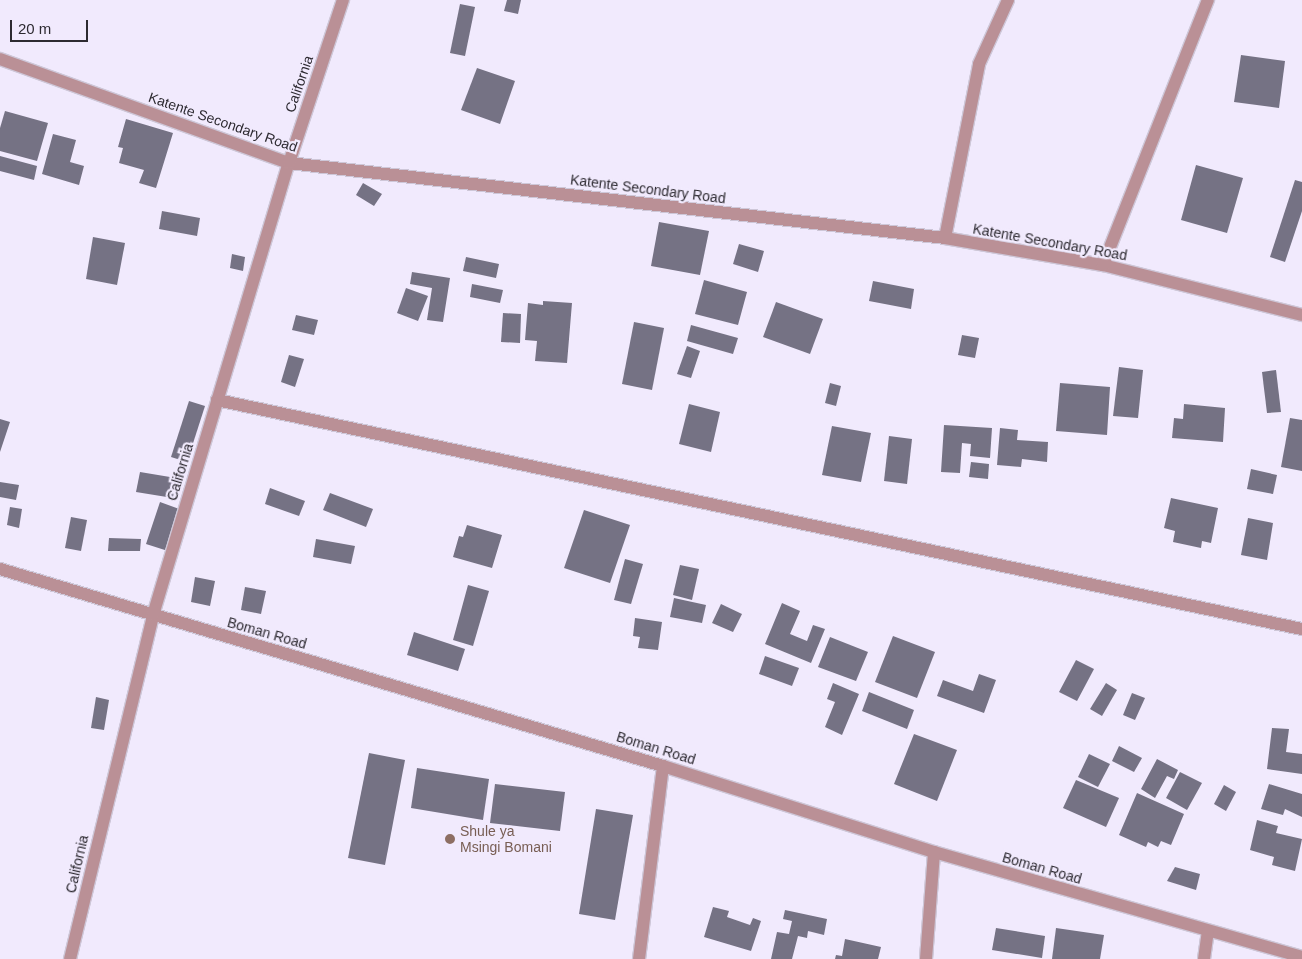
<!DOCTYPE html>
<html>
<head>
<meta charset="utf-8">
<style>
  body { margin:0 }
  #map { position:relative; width:1302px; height:959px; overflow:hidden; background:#f1eafd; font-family:Helvetica,sans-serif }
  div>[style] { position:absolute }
  .building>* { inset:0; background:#757284 }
  .roads { filter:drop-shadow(1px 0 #cec7d8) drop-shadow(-1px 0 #cec7d8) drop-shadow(0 1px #cec7d8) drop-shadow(0 -1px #cec7d8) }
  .minor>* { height:12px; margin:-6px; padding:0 6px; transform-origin:6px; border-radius:6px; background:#ba9096 }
  .dots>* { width:14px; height:14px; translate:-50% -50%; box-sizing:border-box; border:2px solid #f1eafd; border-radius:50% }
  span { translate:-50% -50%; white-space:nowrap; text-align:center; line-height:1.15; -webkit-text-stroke:4.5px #f1eafd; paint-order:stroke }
  .street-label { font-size:14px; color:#2d2a31 }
  .education-label { font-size:14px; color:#785e54 }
  .left { translate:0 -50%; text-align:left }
  .scale { position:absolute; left:10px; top:20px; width:78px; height:22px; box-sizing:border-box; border:2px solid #2d2a31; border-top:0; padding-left:6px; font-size:15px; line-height:18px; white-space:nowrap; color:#2d2a31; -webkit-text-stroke:4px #f1eafd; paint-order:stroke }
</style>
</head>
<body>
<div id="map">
  <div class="building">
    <i style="clip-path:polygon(507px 0,521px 0,518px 14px,504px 11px)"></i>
    <i style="clip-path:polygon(460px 4px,475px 7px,465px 56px,450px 53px)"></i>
    <i style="clip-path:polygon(1241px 55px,1285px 61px,1279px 108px,1234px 102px)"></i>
    <i style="clip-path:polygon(477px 68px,515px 81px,500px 124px,461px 110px)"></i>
    <i style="clip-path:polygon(5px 111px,48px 123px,37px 161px,0 151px,0 128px)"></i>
    <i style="clip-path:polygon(126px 119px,173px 133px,156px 188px,139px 183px,144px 170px,119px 163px,123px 148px,118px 147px)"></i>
    <i style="clip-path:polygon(53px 134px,76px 140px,70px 162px,84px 166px,79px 185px,42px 174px)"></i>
    <i style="clip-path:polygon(0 156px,37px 166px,34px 180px,0 171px)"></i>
    <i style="clip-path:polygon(1196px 165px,1243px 178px,1227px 233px,1181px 220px)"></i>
    <i style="clip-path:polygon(1295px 180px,1302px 182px,1302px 211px,1285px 262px,1270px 257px)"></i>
    <i style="clip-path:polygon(363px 183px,382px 194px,374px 206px,356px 195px)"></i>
    <i style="clip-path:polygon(162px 211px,200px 218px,197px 236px,159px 229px)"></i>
    <i style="clip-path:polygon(659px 222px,709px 231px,700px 275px,651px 266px)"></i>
    <i style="clip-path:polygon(93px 237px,125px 243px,117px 285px,86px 279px)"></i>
    <i style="clip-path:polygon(739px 244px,764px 251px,758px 272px,733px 264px)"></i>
    <i style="clip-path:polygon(232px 254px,245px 257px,243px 271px,230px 268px)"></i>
    <i style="clip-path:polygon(466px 257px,499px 264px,496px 278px,463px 271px)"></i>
    <i style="clip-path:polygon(412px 272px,450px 278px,443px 322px,427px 320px,432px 288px,410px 284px)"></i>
    <i style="clip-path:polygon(704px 280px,747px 292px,738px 325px,695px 314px)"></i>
    <i style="clip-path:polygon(873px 281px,914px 289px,911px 309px,869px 301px)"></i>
    <i style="clip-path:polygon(472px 284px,503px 290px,500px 303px,470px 297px)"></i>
    <i style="clip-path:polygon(406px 288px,428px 296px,418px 321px,397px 313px)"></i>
    <i style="clip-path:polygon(543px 301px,572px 303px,567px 363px,535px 361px,537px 341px,525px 340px,528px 303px,543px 305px)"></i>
    <i style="clip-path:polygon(776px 302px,823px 319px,810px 354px,763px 337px)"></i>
    <i style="clip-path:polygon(503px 313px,521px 314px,520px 343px,501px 342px)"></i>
    <i style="clip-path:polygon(296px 315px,318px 320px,314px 335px,292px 330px)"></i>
    <i style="clip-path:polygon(634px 322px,664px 328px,652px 390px,622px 384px)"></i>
    <i style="clip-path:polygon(691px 325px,738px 338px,733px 354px,687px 341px)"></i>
    <i style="clip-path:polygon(962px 335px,979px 338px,975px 358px,958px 355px)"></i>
    <i style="clip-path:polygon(687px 346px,700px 351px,691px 378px,677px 374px)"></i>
    <i style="clip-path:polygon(289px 355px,304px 359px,295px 387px,281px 382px)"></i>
    <i style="clip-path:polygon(1119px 367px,1143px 370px,1138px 418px,1113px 416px)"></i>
    <i style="clip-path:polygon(1276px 370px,1281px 412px,1267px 413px,1262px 372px)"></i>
    <i style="clip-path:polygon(830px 383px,841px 386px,836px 406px,825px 403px)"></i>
    <i style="clip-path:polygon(1060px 383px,1110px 387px,1107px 435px,1056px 431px)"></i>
    <i style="clip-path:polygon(189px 401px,205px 406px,187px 462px,171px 457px)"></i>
    <i style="clip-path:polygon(689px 404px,720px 412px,711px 452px,679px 444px)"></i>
    <i style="clip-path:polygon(1184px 404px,1225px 408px,1223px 442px,1172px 438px,1174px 418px,1183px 419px)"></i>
    <i style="clip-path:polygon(1290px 418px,1302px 420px,1302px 471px,1281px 467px)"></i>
    <i style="clip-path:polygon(0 419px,10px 422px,0 452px)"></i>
    <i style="clip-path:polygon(944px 425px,992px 428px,990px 458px,970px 456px,971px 444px,962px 443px,960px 473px,941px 472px)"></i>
    <i style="clip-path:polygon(832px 426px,871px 433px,861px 482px,822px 475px)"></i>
    <i style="clip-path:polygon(1000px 428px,1018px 430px,1017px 440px,1048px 442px,1047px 462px,1022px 459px,1021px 467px,997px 465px)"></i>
    <i style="clip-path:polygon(889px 436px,912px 439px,907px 484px,884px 481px)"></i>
    <i style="clip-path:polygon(971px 462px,989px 464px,988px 479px,969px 477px)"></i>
    <i style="clip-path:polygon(1251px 469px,1277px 475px,1273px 494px,1247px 489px)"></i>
    <i style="clip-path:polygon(140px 472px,176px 478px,173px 498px,136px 492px)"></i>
    <i style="clip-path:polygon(0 482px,19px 485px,16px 500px,0 497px)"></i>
    <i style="clip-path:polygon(270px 488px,305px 501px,299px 516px,265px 504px)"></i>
    <i style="clip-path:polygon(330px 493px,373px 509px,366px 527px,323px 510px)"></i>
    <i style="clip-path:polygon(1171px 498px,1218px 508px,1211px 543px,1202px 541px,1201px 548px,1173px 542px,1175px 531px,1164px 528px)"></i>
    <i style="clip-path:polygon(160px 502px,182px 510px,168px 551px,146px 544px)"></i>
    <i style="clip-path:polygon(10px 507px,22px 509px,19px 528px,7px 525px)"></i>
    <i style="clip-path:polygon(584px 510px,630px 525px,610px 583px,564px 568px)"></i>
    <i style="clip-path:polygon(71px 517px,87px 520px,81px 551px,65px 548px)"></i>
    <i style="clip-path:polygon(1248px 518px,1273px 523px,1267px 560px,1241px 555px)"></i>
    <i style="clip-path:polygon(467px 525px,502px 535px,492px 568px,453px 557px,459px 536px,463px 537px)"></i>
    <i style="clip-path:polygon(109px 538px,141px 539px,140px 551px,108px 551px)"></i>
    <i style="clip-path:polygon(316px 539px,355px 546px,351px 564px,313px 557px)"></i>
    <i style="clip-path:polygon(625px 559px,643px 564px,631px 604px,614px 600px)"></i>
    <i style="clip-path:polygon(680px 565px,699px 569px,692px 600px,673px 595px)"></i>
    <i style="clip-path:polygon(195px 577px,215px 581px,210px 606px,191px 602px)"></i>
    <i style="clip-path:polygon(468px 585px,489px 591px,473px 646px,453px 640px)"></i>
    <i style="clip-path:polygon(245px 587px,266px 591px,261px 614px,241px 610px)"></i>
    <i style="clip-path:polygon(674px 598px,706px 605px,702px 623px,670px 617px)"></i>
    <i style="clip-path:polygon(782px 603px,800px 611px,790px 634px,807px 641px,813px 625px,825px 629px,811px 663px,765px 644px)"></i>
    <i style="clip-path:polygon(721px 604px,742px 614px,733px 632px,712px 623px)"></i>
    <i style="clip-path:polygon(635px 618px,662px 622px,658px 650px,638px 648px,640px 637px,633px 636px)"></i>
    <i style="clip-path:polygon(414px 632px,465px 649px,458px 671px,407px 655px)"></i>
    <i style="clip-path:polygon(893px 636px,935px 652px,917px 698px,875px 682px)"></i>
    <i style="clip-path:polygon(830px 637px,868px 652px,856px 681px,818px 667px)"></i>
    <i style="clip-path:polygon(765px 656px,799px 668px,792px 686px,759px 674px)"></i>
    <i style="clip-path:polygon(1076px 660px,1094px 669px,1077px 701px,1059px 692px)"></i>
    <i style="clip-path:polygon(979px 674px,996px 680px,984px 713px,937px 696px,943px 680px,973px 691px)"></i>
    <i style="clip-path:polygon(833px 683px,859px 694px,842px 735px,825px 727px,835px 702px,827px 699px)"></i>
    <i style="clip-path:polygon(1106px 683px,1117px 690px,1102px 716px,1090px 709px)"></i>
    <i style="clip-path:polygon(869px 692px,914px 710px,907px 729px,862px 711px)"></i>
    <i style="clip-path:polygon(1132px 693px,1145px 698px,1135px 720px,1123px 715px)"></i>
    <i style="clip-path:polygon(96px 697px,109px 700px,104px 730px,91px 728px)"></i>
    <i style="clip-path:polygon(1272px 728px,1289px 729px,1286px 752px,1302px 754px,1302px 774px,1267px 769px)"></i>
    <i style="clip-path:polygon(914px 734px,957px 750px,937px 801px,894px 784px)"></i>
    <i style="clip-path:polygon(1119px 746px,1142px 758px,1134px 772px,1112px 761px)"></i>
    <i style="clip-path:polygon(369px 753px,405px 760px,385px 865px,348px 858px)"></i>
    <i style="clip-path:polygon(1089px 754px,1110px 764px,1098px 787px,1078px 777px)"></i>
    <i style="clip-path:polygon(1157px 759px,1178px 770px,1174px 779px,1167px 776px,1155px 798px,1141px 789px)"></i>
    <i style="clip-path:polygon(417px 768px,489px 779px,483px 820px,411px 808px)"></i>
    <i style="clip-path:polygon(1180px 772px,1202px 783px,1187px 810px,1166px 798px)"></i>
    <i style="clip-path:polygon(1076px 780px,1119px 798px,1106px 827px,1063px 808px)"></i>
    <i style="clip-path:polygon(495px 784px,565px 792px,560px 831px,490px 823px)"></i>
    <i style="clip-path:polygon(1269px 784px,1302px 794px,1302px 817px,1285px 809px,1283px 815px,1261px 809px)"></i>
    <i style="clip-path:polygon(1224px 785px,1236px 792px,1226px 811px,1214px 804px)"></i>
    <i style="clip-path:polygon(1137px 793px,1184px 814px,1171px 845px,1161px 841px,1158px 847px,1148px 842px,1146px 847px,1119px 835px)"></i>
    <i style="clip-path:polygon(596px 809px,633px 815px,615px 920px,579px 914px)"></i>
    <i style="clip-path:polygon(1257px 820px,1278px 826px,1276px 833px,1302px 839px,1295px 871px,1272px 865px,1274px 857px,1250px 850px)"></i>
    <i style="clip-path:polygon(1175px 867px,1200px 874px,1196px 890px,1167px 881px)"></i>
    <i style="clip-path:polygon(713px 907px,729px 911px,727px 917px,750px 925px,753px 918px,761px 921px,751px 951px,704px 937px)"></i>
    <i style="clip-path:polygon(785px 910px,827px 919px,824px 935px,808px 931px,807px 938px,798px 936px,792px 959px,771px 959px,777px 932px,789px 934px,792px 921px,783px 919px)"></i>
    <i style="clip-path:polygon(996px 928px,1045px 936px,1042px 958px,992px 950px)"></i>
    <i style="clip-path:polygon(1056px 928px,1104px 935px,1100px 959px,1052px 959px)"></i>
    <i style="clip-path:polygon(845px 939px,881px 947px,878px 959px,835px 959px,836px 955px,842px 956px)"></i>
  </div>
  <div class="roads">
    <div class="minor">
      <i style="left:0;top:59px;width:307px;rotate:19.8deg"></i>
      <i style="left:289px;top:163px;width:660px;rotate:6.52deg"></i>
      <i style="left:945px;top:238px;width:160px;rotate:9.7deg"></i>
      <i style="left:1103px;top:265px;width:205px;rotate:14.1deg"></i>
      <i style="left:945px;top:238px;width:177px;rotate:-78.9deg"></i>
      <i style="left:979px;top:64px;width:70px;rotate:-65.6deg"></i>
      <i style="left:1103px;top:265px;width:285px;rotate:-68.4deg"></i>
      <i style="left:217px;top:400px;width:1109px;rotate:11.92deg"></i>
      <i style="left:0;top:569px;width:692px;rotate:16.55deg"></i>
      <i style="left:663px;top:766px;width:284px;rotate:17.6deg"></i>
      <i style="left:934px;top:852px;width:383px;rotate:15.9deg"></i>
      <i style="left:70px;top:959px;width:354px;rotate:-76.4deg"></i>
      <i style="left:153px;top:615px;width:472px;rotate:-73.3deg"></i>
      <i style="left:289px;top:163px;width:172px;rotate:-71.7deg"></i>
      <i style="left:639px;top:959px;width:194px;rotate:-82.9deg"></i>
      <i style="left:926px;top:959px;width:107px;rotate:-85.7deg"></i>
      <i style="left:1204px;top:959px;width:27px;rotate:-82deg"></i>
    </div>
  </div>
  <div class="dots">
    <i style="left:450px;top:839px;background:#8d6e63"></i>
  </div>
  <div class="street-label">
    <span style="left:299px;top:84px;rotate:-71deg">California</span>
    <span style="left:223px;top:122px;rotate:19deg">Katente Secondary Road</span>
    <span style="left:648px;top:189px;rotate:7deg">Katente Secondary Road</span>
    <span style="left:1050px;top:242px;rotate:10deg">Katente Secondary Road</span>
    <span style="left:180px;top:472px;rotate:-73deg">California</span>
    <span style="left:267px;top:633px;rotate:16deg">Boman Road</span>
    <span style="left:656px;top:748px;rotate:17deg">Boman Road</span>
    <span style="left:77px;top:864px;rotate:-77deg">California</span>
    <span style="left:1042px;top:868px;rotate:16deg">Boman Road</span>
  </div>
  <div class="education-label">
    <span class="left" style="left:460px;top:839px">Shule ya<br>Msingi Bomani</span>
  </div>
  <div class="scale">20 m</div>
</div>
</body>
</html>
